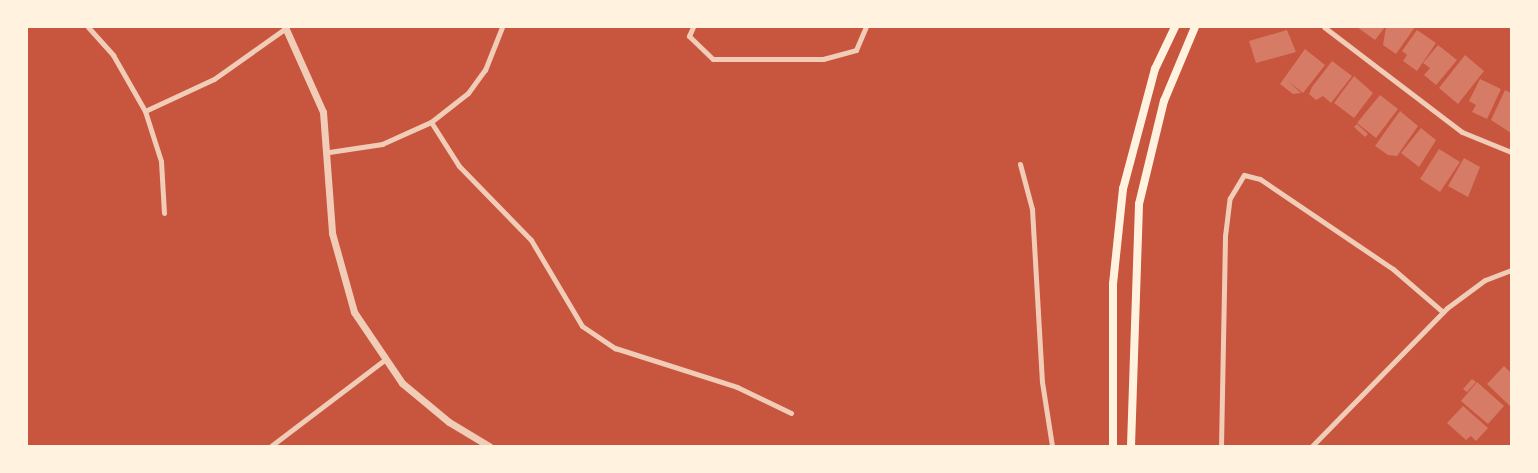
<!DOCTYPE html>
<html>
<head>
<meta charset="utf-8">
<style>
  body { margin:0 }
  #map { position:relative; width:1538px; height:473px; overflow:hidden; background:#c8553d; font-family:Rubik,sans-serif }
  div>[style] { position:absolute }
  .building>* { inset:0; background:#d67c66 }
  .minor>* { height:5px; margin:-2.5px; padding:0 2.5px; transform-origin:2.5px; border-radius:2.5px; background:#f1ccb7 }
  .tertiary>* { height:7px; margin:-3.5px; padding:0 3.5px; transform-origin:3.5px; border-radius:3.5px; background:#f1ccb7 }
  .secondary>* { height:8px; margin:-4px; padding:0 4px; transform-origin:4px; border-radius:4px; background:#fff3e0 }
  span { translate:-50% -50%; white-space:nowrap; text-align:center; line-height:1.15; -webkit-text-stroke:4.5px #fff3e0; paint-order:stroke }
  .frame { position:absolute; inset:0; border:28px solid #fff3e0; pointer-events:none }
</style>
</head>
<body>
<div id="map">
  <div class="building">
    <i style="clip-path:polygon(1357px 27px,1385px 27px,1375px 40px)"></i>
    <i style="clip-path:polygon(1386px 27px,1415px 27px,1396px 54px,1383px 45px)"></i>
    <i style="clip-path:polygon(1287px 30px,1296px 52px,1256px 63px,1249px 41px)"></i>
    <i style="clip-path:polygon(1417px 30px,1436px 43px,1417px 71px,1403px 61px,1407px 55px,1402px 51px)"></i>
    <i style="clip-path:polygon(1438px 45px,1457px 60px,1436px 85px,1424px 75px,1430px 68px,1423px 63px)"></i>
    <i style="clip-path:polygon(1305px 49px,1325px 65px,1303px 93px,1287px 80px,1301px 93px,1293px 94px,1280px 84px)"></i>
    <i style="clip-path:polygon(1465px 55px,1484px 71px,1458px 104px,1439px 88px)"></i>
    <i style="clip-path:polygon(1332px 61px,1352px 76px,1331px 103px,1323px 96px,1316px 100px,1309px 94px,1312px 87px)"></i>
    <i style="clip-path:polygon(1354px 76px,1373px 93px,1354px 118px,1334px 103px)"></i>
    <i style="clip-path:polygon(1480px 79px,1501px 89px,1487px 119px,1472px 112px,1476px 105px,1469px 101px)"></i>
    <i style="clip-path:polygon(1505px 90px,1511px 93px,1511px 133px,1491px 120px)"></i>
    <i style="clip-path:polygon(1380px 95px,1398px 109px,1376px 138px,1357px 123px)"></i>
    <i style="clip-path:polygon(1400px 111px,1418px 126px,1397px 156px,1388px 155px,1375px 146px)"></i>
    <i style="clip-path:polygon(1357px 124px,1368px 134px,1365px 137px,1354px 127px)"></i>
    <i style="clip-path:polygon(1421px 128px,1436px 140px,1419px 167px,1401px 153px)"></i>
    <i style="clip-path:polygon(1439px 149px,1460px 162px,1440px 192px,1420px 179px)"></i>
    <i style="clip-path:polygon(1464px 158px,1480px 167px,1468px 197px,1448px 186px)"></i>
    <i style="clip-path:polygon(1504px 366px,1511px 373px,1511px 407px,1487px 384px)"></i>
    <i style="clip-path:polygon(1472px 379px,1476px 382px,1467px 392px,1463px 389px)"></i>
    <i style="clip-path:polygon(1477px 382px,1504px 406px,1488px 424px,1461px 401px)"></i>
    <i style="clip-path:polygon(1463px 406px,1488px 428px,1476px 441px,1471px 436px,1466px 440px,1447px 423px)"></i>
  </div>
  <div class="minor">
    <i style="left:88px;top:27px;width:38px;rotate:48deg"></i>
    <i style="left:113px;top:55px;width:64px;rotate:60.3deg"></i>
    <i style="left:145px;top:111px;width:52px;rotate:72.3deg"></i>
    <i style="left:161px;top:161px;width:52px;rotate:86.7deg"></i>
    <i style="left:693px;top:27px;width:10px;rotate:114deg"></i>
    <i style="left:689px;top:36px;width:33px;rotate:44deg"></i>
    <i style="left:713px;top:59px;width:110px"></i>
    <i style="left:823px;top:59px;width:34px;rotate:-15deg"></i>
    <i style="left:856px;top:50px;width:25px;rotate:-67deg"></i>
    <i style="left:1324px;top:27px;width:173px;rotate:37.3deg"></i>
    <i style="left:1462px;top:132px;width:53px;rotate:22.2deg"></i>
    <i style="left:145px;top:111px;width:76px;rotate:-24.9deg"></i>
    <i style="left:214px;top:79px;width:88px;rotate:-35.3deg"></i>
    <i style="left:431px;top:122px;width:52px;rotate:57.5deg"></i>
    <i style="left:459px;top:166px;width:103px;rotate:45.8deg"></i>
    <i style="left:531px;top:240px;width:100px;rotate:59.3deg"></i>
    <i style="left:582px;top:326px;width:40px;rotate:34deg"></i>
    <i style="left:615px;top:348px;width:128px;rotate:17.7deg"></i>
    <i style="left:737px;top:387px;width:60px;rotate:25.7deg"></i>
    <i style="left:329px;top:152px;width:54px;rotate:-8.6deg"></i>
    <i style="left:382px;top:144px;width:54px;rotate:-24.2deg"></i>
    <i style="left:431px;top:122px;width:47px;rotate:-38.1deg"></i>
    <i style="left:468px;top:93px;width:29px;rotate:-54deg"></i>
    <i style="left:485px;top:70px;width:46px;rotate:-68.4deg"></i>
    <i style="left:1020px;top:164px;width:47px;rotate:75.1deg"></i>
    <i style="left:1032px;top:209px;width:173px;rotate:86.7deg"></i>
    <i style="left:1042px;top:382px;width:65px;rotate:81.1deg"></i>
    <i style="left:271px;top:446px;width:141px;rotate:-37.2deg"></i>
    <i style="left:1221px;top:446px;width:210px;rotate:-88.9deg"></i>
    <i style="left:1225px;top:236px;width:38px;rotate:-83deg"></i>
    <i style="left:1230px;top:198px;width:27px;rotate:-59deg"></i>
    <i style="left:1244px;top:175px;width:16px;rotate:14deg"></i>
    <i style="left:1260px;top:179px;width:161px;rotate:34.1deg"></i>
    <i style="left:1393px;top:269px;width:66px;rotate:40.7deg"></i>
    <i style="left:1312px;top:446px;width:193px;rotate:-45.6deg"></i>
    <i style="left:1447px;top:308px;width:47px;rotate:-36.4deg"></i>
    <i style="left:1485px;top:280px;width:28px;rotate:-21deg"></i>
  </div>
  <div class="tertiary">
    <i style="left:285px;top:27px;width:93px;rotate:65.9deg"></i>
    <i style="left:323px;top:112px;width:121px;rotate:85.7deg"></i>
    <i style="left:332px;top:233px;width:82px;rotate:74.4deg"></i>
    <i style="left:354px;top:312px;width:86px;rotate:55.9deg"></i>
    <i style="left:402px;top:383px;width:61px;rotate:39.7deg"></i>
    <i style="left:449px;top:422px;width:47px;rotate:31deg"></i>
  </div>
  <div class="secondary">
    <i style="left:1113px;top:446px;width:162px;rotate:-90deg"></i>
    <i style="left:1113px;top:284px;width:96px;rotate:-84deg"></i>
    <i style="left:1123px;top:189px;width:124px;rotate:-75.1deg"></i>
    <i style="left:1155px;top:69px;width:47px;rotate:-64.5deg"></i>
    <i style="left:1131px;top:446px;width:242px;rotate:-88.1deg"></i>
    <i style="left:1139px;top:204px;width:106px;rotate:-76.4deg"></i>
    <i style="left:1164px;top:101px;width:80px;rotate:-67.3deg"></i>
  </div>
  <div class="frame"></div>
</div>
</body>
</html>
